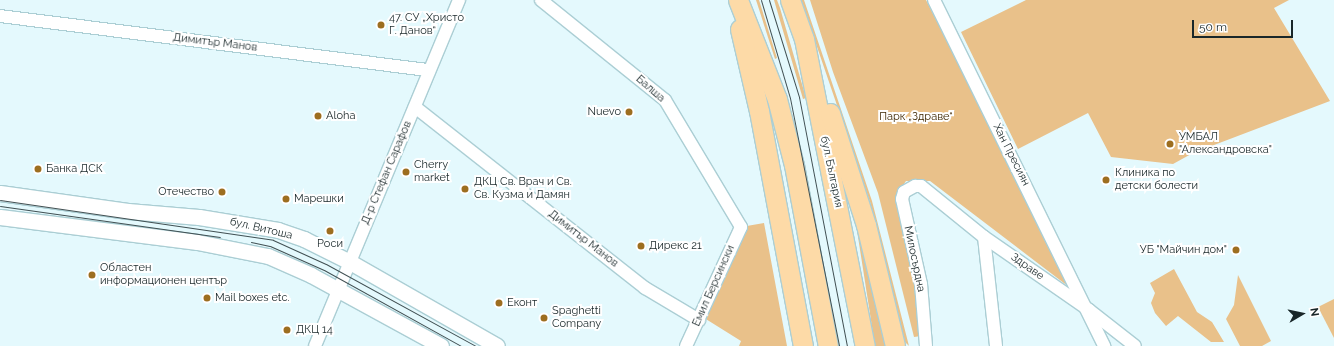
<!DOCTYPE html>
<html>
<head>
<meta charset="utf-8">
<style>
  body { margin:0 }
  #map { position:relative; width:1334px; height:346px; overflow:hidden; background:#e4f9fd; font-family:Raleway,sans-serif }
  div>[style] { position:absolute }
  .green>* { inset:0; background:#e9c18a }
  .roads { filter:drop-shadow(1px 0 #abced4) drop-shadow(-1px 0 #abced4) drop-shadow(0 1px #abced4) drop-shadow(0 -1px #abced4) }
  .minor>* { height:12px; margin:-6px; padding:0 6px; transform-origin:6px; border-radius:6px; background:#fff }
  .tertiary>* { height:15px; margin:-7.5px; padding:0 7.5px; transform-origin:7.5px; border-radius:7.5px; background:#fff }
  .primary>* { height:19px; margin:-9.5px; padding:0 9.5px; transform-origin:9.5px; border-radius:9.5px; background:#fddaa7 }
  .tram>* { height:1px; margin:-0.5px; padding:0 0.5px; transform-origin:0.5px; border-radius:0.5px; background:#415053 }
  .dots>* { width:11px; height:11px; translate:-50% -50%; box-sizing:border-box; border:2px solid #fff; border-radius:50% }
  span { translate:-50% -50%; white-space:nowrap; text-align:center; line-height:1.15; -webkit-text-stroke:4px #fff; paint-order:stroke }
  .poi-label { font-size:11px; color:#192729 }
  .left { translate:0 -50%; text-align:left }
  .right { translate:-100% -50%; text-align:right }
  .street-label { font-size:11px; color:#192729 }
  .park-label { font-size:11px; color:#3d2600 }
  .north { position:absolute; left:1282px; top:294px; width:40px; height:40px; -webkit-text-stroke:3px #fff; paint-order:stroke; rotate:81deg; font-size:11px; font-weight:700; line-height:16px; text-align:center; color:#192729 }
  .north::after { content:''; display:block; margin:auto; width:14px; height:18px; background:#192729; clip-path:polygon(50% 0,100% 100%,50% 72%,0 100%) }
  .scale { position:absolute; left:1192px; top:20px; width:101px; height:18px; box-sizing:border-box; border:2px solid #192729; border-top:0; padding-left:5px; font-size:12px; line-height:14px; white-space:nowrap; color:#192729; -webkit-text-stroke:3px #fff; paint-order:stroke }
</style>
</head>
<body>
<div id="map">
  <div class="green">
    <i style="clip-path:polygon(756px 0,759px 0,777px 58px,775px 59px)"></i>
    <i style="clip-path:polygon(774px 0,777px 0,780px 8px,806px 98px,803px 99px)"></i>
    <i style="clip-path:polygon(801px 0,804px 0,872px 201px,909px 346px,905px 342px,870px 202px)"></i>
    <i style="clip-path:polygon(810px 0,926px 0,1073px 290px,930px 181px,906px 181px,896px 195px,912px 264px,921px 336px,914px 337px,878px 193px,833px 72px)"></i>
    <i style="clip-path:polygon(1026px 0,1289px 0,1274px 8px,1330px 101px,1193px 153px,1173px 164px,1111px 157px,1088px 113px,1018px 149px,961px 32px)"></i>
    <i style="clip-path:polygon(764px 223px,787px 346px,739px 346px,741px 341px,701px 316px,741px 227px)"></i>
    <i style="clip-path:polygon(856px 224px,857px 224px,889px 346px,875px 346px)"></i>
    <i style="clip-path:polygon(1174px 269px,1197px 312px,1212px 322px,1224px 342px,1211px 342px,1178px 316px,1166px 326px,1155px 313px,1151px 303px,1155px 293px,1150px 283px)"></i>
    <i style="clip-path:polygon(1238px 275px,1271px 341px,1262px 346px,1240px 346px,1226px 319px,1234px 305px)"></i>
    <i style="clip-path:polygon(1334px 299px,1334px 338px,1318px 307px)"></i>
  </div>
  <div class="roads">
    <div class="minor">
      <i style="left:541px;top:0;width:159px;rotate:38.9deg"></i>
      <i style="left:665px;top:100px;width:148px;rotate:59.1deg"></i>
      <i style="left:741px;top:227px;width:131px;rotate:114.8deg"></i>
      <i style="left:934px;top:0;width:386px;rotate:63.8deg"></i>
      <i style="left:0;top:16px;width:433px;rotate:7.2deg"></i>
      <i style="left:415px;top:107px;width:293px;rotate:38.2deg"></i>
      <i style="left:645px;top:288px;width:63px;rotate:30.7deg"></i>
      <i style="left:984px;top:237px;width:110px;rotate:83.7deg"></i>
      <i style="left:315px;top:346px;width:375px;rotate:-67.4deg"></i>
      <i style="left:926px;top:346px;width:62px;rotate:-94.6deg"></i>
      <i style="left:921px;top:284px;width:87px;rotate:-102.6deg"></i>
      <i style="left:902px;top:199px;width:7px;rotate:-74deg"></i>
      <i style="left:904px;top:192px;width:13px;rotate:-29deg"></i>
      <i style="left:915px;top:186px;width:6px"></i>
      <i style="left:921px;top:186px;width:81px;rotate:39deg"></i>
      <i style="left:984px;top:237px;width:128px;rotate:34.8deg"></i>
      <i style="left:1089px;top:310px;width:58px;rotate:38deg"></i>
    </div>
    <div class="tertiary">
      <i style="left:0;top:193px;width:129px;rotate:8deg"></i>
      <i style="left:128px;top:211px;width:71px;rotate:4.8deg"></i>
      <i style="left:199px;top:217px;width:80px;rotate:9.3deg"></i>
      <i style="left:278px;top:230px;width:28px;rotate:19deg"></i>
      <i style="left:304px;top:239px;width:51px;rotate:26.6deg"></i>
      <i style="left:350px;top:262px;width:169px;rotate:29.7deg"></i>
      <i style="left:0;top:217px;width:199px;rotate:7.2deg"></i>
      <i style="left:197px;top:242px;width:72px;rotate:11.2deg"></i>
      <i style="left:268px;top:256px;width:47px;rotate:23.8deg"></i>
      <i style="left:311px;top:275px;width:148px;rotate:28.6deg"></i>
    </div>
    <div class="primary">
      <i style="left:738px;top:0;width:106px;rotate:68.5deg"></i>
      <i style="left:777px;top:99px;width:68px;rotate:75.6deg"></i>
      <i style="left:794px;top:165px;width:184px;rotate:79.4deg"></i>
      <i style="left:790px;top:0;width:41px;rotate:70.3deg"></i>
      <i style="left:804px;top:39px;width:313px;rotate:78.8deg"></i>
      <i style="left:740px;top:29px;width:84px;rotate:77deg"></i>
      <i style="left:759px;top:111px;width:239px;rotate:79.4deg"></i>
      <i style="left:830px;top:113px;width:118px;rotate:72.2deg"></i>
      <i style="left:866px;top:225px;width:124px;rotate:76.5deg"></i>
    </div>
  </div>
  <div class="tram">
    <i style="left:761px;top:0;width:102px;rotate:73.5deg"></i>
    <i style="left:790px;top:98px;width:253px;rotate:78.8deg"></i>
    <i style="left:769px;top:0;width:102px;rotate:72.8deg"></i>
    <i style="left:799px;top:97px;width:254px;rotate:79.1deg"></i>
    <i style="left:0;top:200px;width:276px;rotate:8.3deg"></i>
    <i style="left:273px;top:240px;width:58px;rotate:24.4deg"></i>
    <i style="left:326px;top:264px;width:171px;rotate:28.7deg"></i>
    <i style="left:0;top:206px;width:222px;rotate:8deg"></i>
    <i style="left:251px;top:242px;width:19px;rotate:12deg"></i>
    <i style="left:270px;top:246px;width:59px;rotate:24deg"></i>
    <i style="left:324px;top:270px;width:157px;rotate:29deg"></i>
  </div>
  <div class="dots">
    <i style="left:381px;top:25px;background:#9d6e20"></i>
    <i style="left:629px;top:112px;background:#9d6e20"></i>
    <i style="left:318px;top:116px;background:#9d6e20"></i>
    <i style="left:1170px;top:144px;background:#9d6e20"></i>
    <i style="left:38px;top:169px;background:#9d6e20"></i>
    <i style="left:406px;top:172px;background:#9d6e20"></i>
    <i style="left:1106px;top:180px;background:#9d6e20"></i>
    <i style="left:465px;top:189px;background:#9d6e20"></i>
    <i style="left:222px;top:192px;background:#9d6e20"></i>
    <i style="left:286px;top:199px;background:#9d6e20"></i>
    <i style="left:330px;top:231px;background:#9d6e20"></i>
    <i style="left:641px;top:246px;background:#9d6e20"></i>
    <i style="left:1236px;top:250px;background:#9d6e20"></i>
    <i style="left:92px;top:275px;background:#9d6e20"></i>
    <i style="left:207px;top:298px;background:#9d6e20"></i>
    <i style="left:499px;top:303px;background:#9d6e20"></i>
    <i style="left:544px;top:318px;background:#9d6e20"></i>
    <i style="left:287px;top:330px;background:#9d6e20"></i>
  </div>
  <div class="poi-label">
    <span class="left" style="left:389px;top:25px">47. СУ „Христо<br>Г. Данов“</span>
    <span class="right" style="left:621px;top:112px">Nuevo</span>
    <span class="left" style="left:326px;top:116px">Aloha</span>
    <span class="left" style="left:1179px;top:144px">УМБАЛ<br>"Александровска"</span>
    <span class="left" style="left:414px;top:172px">Cherry<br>market</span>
    <span class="left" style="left:46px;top:169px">Банка ДСК</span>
    <span class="left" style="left:1115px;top:180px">Клиника по<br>детски болести</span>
    <span class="left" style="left:474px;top:189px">ДКЦ Св. Врач и Св.<br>Св. Кузма и Дамян</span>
    <span class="right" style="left:214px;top:192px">Отечество</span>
    <span class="left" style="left:294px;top:199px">Марешки</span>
    <span style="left:330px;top:244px">Роси</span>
    <span class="left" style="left:649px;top:246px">Дирекс 21</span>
    <span class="right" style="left:1227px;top:250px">УБ "Майчин дом"</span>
    <span class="left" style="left:100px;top:275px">Областен<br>информационен център</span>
    <span class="left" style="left:215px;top:298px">Mail boxes etc.</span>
    <span class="left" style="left:507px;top:303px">Еконт</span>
    <span class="left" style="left:552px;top:318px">Spaghetti<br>Company</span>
    <span class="left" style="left:296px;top:330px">ДКЦ 14</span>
  </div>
  <div class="street-label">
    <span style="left:215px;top:43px;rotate:7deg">Димитър Манов</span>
    <span style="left:650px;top:89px;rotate:41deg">Балша</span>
    <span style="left:1011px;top:155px;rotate:63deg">Хан Пресиян</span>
    <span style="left:831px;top:172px;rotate:78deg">бул. България</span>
    <span style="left:387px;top:173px;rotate:-67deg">Д-р Стефан Сарафов</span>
    <span style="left:261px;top:229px;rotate:13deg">бул. Витоша</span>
    <span style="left:583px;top:239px;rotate:38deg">Димитър Манов</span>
    <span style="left:914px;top:259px;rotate:78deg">Милосърдна</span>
    <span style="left:1027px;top:267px;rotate:35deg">Здраве</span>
    <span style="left:714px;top:286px;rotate:-66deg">Емил Берсински</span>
  </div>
  <div class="park-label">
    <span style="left:916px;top:117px">Парк „Здраве“</span>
  </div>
  <div class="north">N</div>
  <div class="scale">50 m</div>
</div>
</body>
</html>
